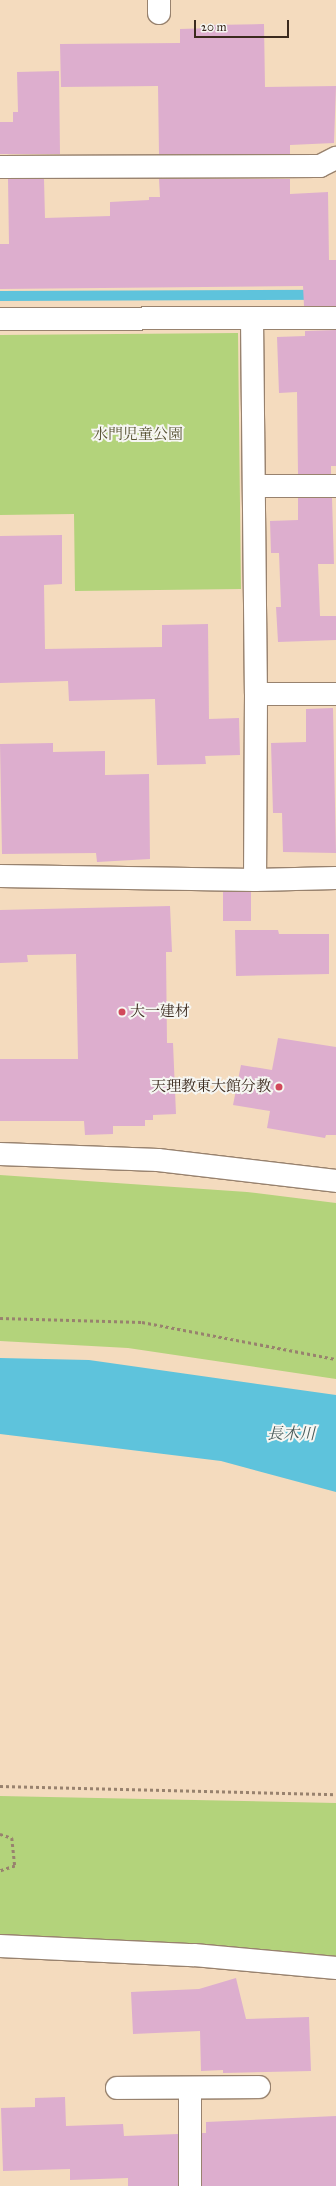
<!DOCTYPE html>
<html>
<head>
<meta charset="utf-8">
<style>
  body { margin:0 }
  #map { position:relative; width:336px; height:2186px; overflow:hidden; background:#f4dbbe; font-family:"IM FELL Great Primer","Noto Serif JP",serif }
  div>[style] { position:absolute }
  .green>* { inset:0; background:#b3d37b }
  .water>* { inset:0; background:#5ec3dc }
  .stream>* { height:10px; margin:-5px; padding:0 5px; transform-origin:5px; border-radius:5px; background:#5ec3dc }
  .building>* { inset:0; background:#ddaece }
  .path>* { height:2.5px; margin-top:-1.25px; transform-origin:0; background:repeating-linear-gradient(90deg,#98826e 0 3px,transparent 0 6px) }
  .roads { filter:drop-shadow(1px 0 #98826e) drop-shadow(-1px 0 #98826e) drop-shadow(0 1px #98826e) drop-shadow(0 -1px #98826e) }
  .street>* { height:22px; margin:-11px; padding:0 11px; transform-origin:11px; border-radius:11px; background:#fff }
  .dots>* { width:11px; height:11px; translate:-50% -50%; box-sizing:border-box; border:2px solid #f6f6f2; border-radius:50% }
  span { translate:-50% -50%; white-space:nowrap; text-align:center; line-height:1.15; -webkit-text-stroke:4px #f6f6f2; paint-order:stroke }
  .park-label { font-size:15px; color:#595435 }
  .poi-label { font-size:15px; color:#3b2a1e }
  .left { translate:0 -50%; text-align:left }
  .right { translate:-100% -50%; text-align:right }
  .water-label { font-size:16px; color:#465857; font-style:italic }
  .scale { position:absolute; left:194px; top:20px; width:95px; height:18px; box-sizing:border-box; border:2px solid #3b2a1e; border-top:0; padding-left:5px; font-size:12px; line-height:14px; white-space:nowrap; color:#3b2a1e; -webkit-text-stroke:3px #f6f6f2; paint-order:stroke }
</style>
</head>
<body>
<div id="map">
  <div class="green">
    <i style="clip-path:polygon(238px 333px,241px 589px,75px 591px,74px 514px,0 515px,0 335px)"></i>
    <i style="clip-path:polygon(0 1175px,247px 1192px,336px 1203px,336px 1379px,128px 1348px,0 1341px)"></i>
    <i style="clip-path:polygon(0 1796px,336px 1803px,336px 1958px,0 1939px)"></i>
  </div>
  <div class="water">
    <i style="clip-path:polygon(0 1358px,89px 1360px,336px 1395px,336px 1492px,221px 1461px,0 1434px)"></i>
  </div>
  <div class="stream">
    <i style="left:0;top:296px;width:336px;rotate:-0.2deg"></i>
  </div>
  <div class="building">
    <i style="clip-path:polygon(264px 24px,265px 87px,336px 86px,334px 143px,290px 145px,290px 154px,159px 154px,158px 86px,61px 87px,60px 44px,180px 43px,180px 29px,212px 28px,212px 25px)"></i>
    <i style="clip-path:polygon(59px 71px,60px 154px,0 154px,0 122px,13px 122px,13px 112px,18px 112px,17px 72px)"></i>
    <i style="clip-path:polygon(8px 179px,44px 179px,45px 218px,110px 216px,110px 202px,149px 200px,149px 197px,160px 197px,159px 179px,290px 179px,290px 194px,328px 192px,329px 260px,336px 260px,336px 306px,304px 306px,303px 286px,0 289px,0 244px,9px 244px)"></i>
    <i style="clip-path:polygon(336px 330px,336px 466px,331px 466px,331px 474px,298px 474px,297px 392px,279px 393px,277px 337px,305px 336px,305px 331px)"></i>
    <i style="clip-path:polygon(298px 498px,332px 498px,334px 564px,318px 564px,320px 616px,336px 616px,336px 640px,278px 642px,276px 607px,281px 607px,279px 553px,271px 553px,270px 521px,298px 520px)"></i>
    <i style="clip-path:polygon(62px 535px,62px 584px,44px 585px,45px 649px,162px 647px,162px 625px,208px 624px,209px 719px,239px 718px,240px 755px,205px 756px,206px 764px,157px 765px,155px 699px,69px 701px,68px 681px,0 683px,0 536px)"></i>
    <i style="clip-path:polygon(333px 708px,336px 853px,283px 852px,282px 813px,273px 813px,271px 743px,306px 742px,306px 709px)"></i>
    <i style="clip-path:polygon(53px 743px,53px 752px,105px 751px,105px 775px,149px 774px,150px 859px,97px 862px,96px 853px,2px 854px,0 744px)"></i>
    <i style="clip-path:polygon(223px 892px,251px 892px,251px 921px,223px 921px)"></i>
    <i style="clip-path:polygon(170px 906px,172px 952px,166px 952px,167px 1043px,173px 1043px,176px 1114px,153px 1115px,153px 1120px,145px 1120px,145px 1126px,113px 1126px,113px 1134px,85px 1135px,84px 1121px,0 1121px,0 1059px,78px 1059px,76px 954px,27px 955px,28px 962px,0 963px,0 910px)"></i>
    <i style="clip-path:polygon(235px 930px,278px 930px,279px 934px,329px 934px,329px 974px,236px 976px)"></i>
    <i style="clip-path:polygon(278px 1038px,336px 1047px,336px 1135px,326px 1135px,325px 1138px,267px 1128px,270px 1111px,233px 1105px,241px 1065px,272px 1070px)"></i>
    <i style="clip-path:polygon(236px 1978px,246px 2019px,309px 2017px,311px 2071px,223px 2073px,223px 2070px,201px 2071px,200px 2031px,133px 2034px,131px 1992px,199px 1989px)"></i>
    <i style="clip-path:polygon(65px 2097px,66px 2126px,123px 2124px,124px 2136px,178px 2134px,178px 2186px,128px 2186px,128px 2178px,70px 2180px,70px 2169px,3px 2171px,1px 2108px,35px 2107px,35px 2098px)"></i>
    <i style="clip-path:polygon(336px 2116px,336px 2186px,202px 2186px,202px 2133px,206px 2133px,206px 2122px)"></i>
  </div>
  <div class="path">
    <i style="left:0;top:1318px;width:142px;rotate:1.6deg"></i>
    <i style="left:142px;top:1322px;width:197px;rotate:10.8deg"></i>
    <i style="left:0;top:1786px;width:336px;rotate:1.4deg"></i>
    <i style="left:0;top:1834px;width:13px;rotate:18deg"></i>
    <i style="left:12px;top:1838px;width:28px;rotate:84deg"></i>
    <i style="left:15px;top:1866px;width:16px;rotate:162deg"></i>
  </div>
  <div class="roads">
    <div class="street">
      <i style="left:159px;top:0;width:13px;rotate:90deg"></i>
      <i style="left:0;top:167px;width:320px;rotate:-0.2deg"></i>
      <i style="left:320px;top:166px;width:18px;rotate:-27deg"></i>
      <i style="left:252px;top:318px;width:376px;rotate:89.4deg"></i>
      <i style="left:256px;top:694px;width:186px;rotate:90.3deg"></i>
      <i style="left:0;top:319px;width:336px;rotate:-0.2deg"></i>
      <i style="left:254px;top:486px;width:82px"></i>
      <i style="left:256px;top:694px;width:80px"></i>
      <i style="left:0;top:876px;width:255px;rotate:0.9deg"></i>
      <i style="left:255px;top:880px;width:81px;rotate:-1.4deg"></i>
      <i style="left:0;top:1154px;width:158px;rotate:2.2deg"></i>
      <i style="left:158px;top:1160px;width:179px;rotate:6.7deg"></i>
      <i style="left:0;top:1946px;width:194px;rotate:2.7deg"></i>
      <i style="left:194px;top:1955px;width:143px;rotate:5.2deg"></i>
      <i style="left:117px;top:2088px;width:142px;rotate:-0.4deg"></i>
      <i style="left:190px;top:2186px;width:98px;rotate:-90deg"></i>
    </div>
  </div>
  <div class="dots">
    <i style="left:122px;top:1012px;background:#d1495b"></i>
    <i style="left:279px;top:1087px;background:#d1495b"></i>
  </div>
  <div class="park-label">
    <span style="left:138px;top:435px">水門児童公園</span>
  </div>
  <div class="poi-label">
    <span class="left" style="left:130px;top:1012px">大一建材</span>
    <span class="right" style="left:271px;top:1087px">天理教東大館分教</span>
  </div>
  <div class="water-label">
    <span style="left:291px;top:1434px">長木川</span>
  </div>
  <div class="scale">20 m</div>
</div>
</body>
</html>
